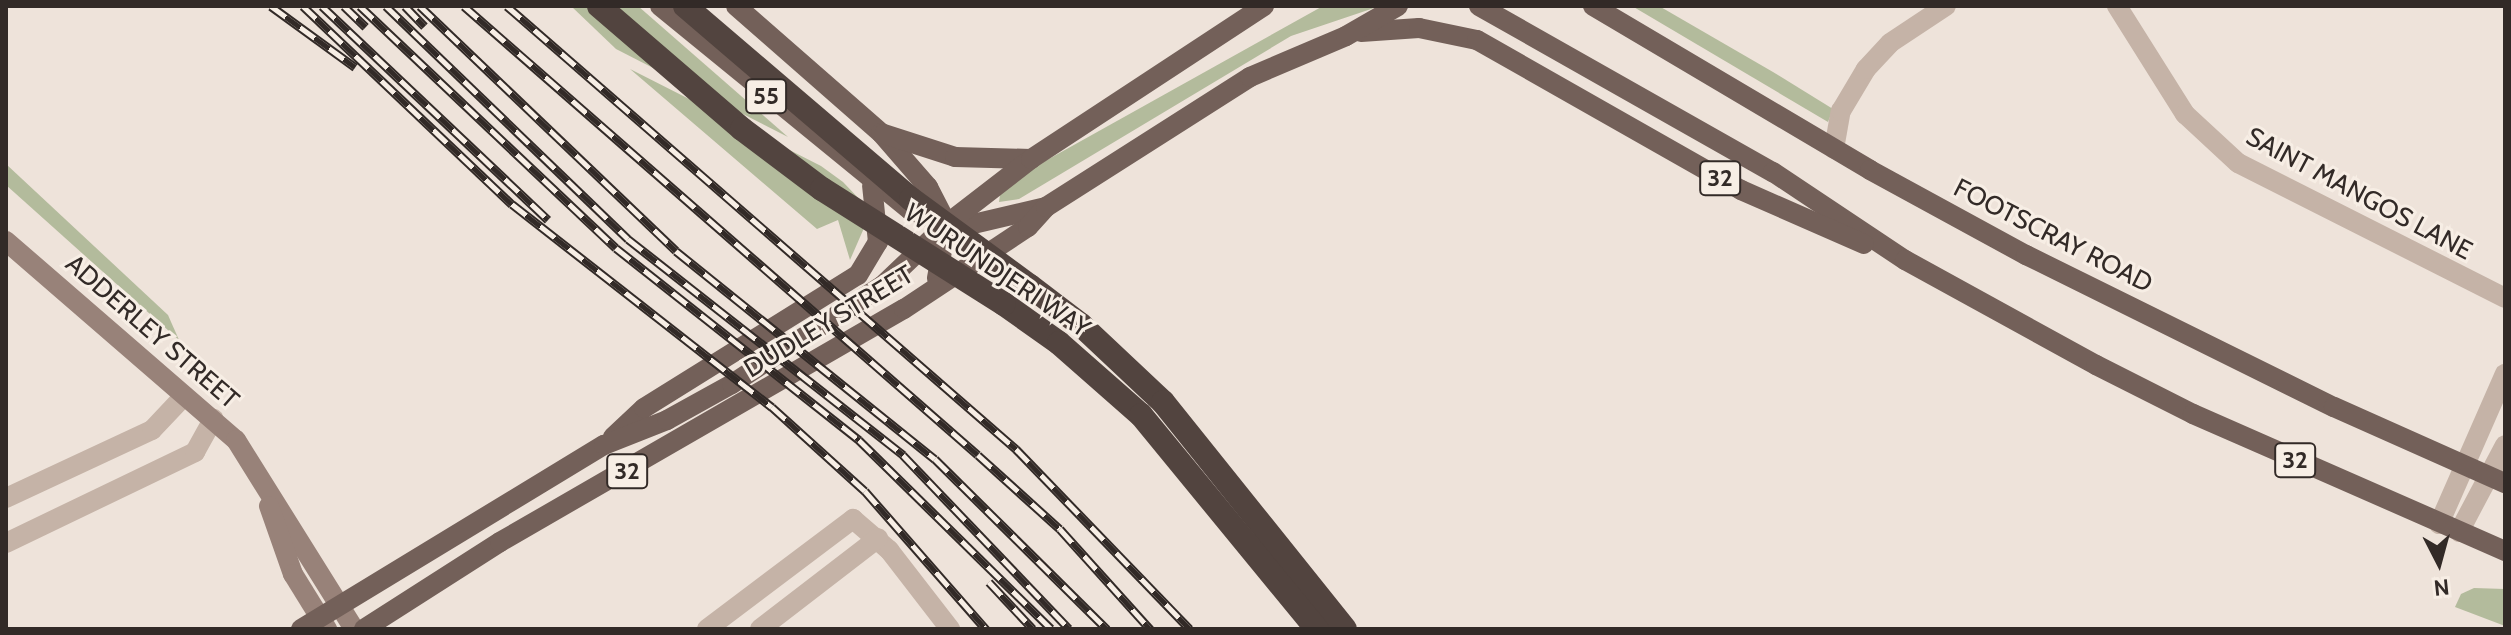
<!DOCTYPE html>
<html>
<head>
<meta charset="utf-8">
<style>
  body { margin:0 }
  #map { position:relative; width:2511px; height:635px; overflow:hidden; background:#eee3da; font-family:Cabin,sans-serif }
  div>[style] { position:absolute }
  .green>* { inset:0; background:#b3bb9c }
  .street>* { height:20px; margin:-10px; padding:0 10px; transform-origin:10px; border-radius:10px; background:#c5b3a7 }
  .secondary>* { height:20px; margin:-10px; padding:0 10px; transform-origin:10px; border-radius:10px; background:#988279 }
  .primary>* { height:20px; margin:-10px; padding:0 10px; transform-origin:10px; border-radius:10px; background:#736059 }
  .highway>* { height:24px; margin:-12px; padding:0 12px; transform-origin:12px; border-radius:12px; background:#52443f }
  .rail>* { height:9px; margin-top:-4.5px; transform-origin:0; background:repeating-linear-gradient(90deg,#f7eee5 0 18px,#322a27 0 36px); box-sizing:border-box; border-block:2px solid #322a27 }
  .highway-bridge>* { height:24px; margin:-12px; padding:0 12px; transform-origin:12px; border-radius:12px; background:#52443f }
  span { translate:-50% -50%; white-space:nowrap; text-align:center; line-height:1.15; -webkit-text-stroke:6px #f7eee5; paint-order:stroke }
  .shield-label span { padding:2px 6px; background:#f7eee5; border:2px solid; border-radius:6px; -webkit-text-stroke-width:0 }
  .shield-label { font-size:24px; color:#322a27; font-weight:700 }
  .street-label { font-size:26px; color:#322a27 }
  .frame { position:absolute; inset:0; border:8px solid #322a27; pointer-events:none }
  .north { position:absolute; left:2399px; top:523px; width:80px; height:80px; -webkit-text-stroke:6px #f7eee5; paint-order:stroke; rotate:174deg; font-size:22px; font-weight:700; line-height:32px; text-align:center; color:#322a27 }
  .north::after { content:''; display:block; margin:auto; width:28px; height:36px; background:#322a27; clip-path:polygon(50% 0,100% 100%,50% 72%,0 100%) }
</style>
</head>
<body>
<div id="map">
  <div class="green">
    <i style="clip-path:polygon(571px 6px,638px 6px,788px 137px,616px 49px)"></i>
    <i style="clip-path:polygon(1323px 6px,1380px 6px,1291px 36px,1019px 199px,999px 202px,1000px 195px,1038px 165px)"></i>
    <i style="clip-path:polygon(1632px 6px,1659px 6px,1773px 72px,1833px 109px,1828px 122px)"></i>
    <i style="clip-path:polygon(630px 69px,821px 166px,843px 182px,864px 204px,864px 228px,850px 260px,838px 220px,817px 229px)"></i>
    <i style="clip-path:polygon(6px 164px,168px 315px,179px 340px,6px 185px)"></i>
    <i style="clip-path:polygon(2474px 588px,2505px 589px,2505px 626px,2455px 607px,2461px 594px)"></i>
  </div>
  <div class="street">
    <i style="left:2117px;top:6px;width:128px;rotate:57.8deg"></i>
    <i style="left:2185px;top:114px;width:72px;rotate:42.8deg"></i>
    <i style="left:2238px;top:163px;width:299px;rotate:26.8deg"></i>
    <i style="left:1834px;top:149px;width:39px;rotate:-80deg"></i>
    <i style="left:1841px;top:111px;width:49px;rotate:-59.2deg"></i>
    <i style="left:1866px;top:69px;width:35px;rotate:-47deg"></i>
    <i style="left:1890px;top:43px;width:67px;rotate:-33.5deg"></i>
    <i style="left:6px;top:498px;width:161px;rotate:-25deg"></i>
    <i style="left:152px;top:430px;width:47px;rotate:-46.7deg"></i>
    <i style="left:2439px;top:524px;width:164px;rotate:-66.3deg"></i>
    <i style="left:2459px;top:532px;width:98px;rotate:-62.1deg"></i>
    <i style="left:6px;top:543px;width:210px;rotate:-25.7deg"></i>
    <i style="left:195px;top:452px;width:38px;rotate:-61deg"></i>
    <i style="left:707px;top:629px;width:183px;rotate:-37deg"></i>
    <i style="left:853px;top:519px;width:48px;rotate:40.7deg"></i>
    <i style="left:889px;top:550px;width:100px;rotate:52.3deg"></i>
    <i style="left:760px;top:629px;width:149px;rotate:-37.6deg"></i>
  </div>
  <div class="secondary">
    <i style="left:6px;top:241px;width:304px;rotate:40.9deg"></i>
    <i style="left:236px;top:440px;width:223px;rotate:58deg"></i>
    <i style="left:269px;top:506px;width:72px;rotate:70.6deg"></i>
    <i style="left:293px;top:574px;width:65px;rotate:58.3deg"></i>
  </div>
  <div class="primary">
    <i style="left:660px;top:6px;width:323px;rotate:39.2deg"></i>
    <i style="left:910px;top:210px;width:40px;rotate:21deg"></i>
    <i style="left:947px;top:224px;width:22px;rotate:3deg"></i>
    <i style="left:969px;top:225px;width:79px;rotate:-13.2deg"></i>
    <i style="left:736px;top:6px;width:193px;rotate:41.2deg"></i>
    <i style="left:881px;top:133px;width:72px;rotate:49deg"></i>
    <i style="left:928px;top:187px;width:42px;rotate:62.8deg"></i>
    <i style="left:947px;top:224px;width:55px;rotate:100.5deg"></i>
    <i style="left:1479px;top:6px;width:338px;rotate:29.5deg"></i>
    <i style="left:1773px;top:172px;width:159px;rotate:33.7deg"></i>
    <i style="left:1905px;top:260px;width:218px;rotate:28.8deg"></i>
    <i style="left:2096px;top:365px;width:109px;rotate:26.8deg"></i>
    <i style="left:2193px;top:414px;width:341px;rotate:23.7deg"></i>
    <i style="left:1593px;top:6px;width:322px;rotate:30.6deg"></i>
    <i style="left:1870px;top:170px;width:178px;rotate:28.6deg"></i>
    <i style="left:2026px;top:255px;width:343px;rotate:26.3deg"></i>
    <i style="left:2334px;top:407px;width:187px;rotate:24deg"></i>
    <i style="left:1361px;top:32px;width:58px;rotate:-3.9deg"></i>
    <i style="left:1419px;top:28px;width:59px;rotate:11.7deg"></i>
    <i style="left:1477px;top:40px;width:304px;rotate:29.6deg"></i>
    <i style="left:1741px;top:190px;width:134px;rotate:23.7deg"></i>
    <i style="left:884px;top:134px;width:75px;rotate:17.9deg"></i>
    <i style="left:955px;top:157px;width:76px;rotate:1.5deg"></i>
    <i style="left:613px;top:437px;width:42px;rotate:-43.1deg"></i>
    <i style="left:644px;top:408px;width:252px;rotate:-31.9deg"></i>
    <i style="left:858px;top:275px;width:39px;rotate:-59deg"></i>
    <i style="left:878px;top:242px;width:57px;rotate:-96deg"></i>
    <i style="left:301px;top:629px;width:354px;rotate:-31.3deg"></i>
    <i style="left:604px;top:445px;width:68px;rotate:-21.6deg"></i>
    <i style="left:667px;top:420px;width:74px;rotate:-29deg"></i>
    <i style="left:732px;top:384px;width:179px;rotate:-33.2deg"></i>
    <i style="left:882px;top:286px;width:90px;rotate:-43.6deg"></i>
    <i style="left:947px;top:224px;width:106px;rotate:-37.7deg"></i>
    <i style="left:1031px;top:159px;width:279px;rotate:-33.3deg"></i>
    <i style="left:364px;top:629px;width:161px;rotate:-32.6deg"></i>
    <i style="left:500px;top:542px;width:466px;rotate:-30deg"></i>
    <i style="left:904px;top:309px;width:149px;rotate:-33.5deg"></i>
    <i style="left:1028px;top:227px;width:27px;rotate:-48deg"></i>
    <i style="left:1046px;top:207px;width:242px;rotate:-32.5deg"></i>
    <i style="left:1250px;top:77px;width:104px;rotate:-23.1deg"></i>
    <i style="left:1346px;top:36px;width:60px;rotate:-30deg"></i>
  </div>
  <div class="highway">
    <i style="left:599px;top:6px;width:189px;rotate:40.7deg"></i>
    <i style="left:685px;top:6px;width:297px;rotate:40.5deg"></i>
    <i style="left:1030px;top:286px;width:64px;rotate:37.4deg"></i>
    <i style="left:1081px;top:325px;width:112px;rotate:43.2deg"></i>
    <i style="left:1163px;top:402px;width:291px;rotate:51.3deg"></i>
    <i style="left:1004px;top:304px;width:67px;rotate:35.3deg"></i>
    <i style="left:1059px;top:343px;width:109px;rotate:41.3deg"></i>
    <i style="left:1141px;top:415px;width:277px;rotate:50.6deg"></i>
  </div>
  <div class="rail">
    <i style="left:271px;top:6px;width:104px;rotate:36deg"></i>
    <i style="left:303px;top:6px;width:288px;rotate:43.5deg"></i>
    <i style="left:512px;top:204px;width:330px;rotate:38deg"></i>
    <i style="left:772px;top:407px;width:125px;rotate:42.1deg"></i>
    <i style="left:865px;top:491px;width:184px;rotate:48.8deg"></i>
    <i style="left:322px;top:6px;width:311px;rotate:43.4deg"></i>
    <i style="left:344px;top:6px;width:30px;rotate:44deg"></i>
    <i style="left:360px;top:6px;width:352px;rotate:43.4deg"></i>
    <i style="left:616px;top:248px;width:310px;rotate:38.3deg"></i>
    <i style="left:859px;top:440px;width:269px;rotate:44.5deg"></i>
    <i style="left:386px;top:6px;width:336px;rotate:43.9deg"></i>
    <i style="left:628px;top:239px;width:350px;rotate:38.1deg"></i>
    <i style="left:903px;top:455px;width:240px;rotate:46.3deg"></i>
    <i style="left:405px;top:6px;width:28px;rotate:46deg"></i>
    <i style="left:420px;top:6px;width:354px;rotate:43.7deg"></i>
    <i style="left:676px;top:251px;width:332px;rotate:38.8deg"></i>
    <i style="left:935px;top:459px;width:242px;rotate:44.7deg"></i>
    <i style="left:464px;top:6px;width:682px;rotate:41.14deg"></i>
    <i style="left:978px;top:455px;width:110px;rotate:42.1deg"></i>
    <i style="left:1060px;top:529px;width:135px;rotate:48deg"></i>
    <i style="left:507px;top:6px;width:675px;rotate:41.03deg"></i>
    <i style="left:1016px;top:449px;width:250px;rotate:46deg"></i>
    <i style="left:989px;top:582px;width:64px;rotate:46.9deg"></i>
  </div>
  <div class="highway-bridge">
    <i style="left:742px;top:129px;width:100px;rotate:36.9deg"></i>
    <i style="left:822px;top:189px;width:215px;rotate:32.3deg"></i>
    <i style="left:911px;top:199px;width:147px;rotate:36.2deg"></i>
  </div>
  <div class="shield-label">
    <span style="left:766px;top:96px">55</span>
    <span style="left:1720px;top:178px">32</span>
    <span style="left:2295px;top:460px">32</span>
    <span style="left:627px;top:471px">32</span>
  </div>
  <div class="street-label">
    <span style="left:2359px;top:194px;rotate:28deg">SAINT MANGOS LANE</span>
    <span style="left:2053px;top:236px;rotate:27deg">FOOTSCRAY ROAD</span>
    <span style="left:997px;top:271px;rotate:34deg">WURUNDJERI WAY</span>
    <span style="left:829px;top:322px;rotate:-31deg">DUDLEY STREET</span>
    <span style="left:152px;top:332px;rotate:41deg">ADDERLEY STREET</span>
  </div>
  <div class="frame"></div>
  <div class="north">N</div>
</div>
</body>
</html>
